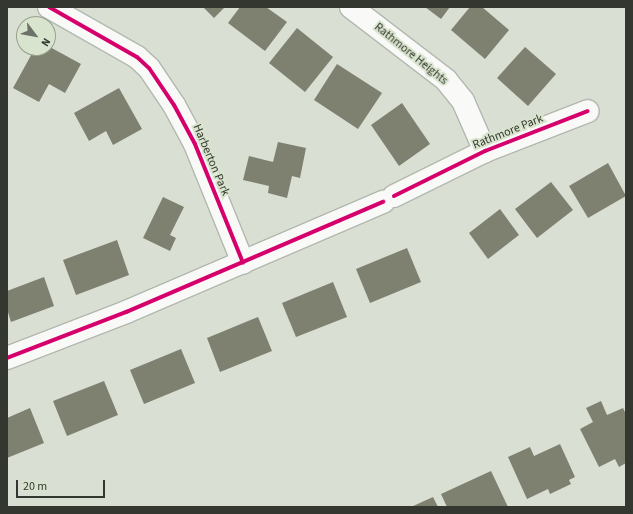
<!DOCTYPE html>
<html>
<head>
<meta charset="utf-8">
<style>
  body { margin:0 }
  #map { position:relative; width:633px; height:514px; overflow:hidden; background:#d9dfd3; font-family:"Source Sans 3",sans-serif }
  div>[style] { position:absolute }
  .building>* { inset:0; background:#7e8070 }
  .roads { filter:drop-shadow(1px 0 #b3b8af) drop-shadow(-1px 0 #b3b8af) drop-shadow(0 1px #b3b8af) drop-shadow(0 -1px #b3b8af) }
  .minor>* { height:22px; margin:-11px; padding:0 11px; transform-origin:11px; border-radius:11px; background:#f9faf8 }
  .cycleway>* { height:4px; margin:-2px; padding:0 2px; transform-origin:2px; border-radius:2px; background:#d6006c }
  span { translate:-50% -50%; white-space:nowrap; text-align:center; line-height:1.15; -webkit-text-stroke:4px #d9e4ce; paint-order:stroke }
  .street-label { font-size:12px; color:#33372f }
  .frame { position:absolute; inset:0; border:8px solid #33372f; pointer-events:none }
  .north { position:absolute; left:16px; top:16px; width:40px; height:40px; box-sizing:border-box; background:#d9e4ce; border:1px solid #979f8e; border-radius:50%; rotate:122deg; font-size:11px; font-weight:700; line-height:16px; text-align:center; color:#33372f }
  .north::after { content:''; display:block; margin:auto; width:14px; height:18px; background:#6d7268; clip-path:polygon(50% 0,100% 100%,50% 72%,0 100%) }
  .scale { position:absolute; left:16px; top:480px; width:89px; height:18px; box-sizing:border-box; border:2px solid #33372f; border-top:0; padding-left:5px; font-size:12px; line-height:14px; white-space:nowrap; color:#33372f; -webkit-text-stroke:3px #d9e4ce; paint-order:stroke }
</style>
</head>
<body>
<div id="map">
  <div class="building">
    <i style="clip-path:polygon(203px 7px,225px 7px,214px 18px)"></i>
    <i style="clip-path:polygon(240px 7px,266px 7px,287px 22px,265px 51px,228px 23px)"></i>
    <i style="clip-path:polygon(425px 7px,450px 7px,441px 19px)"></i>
    <i style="clip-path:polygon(470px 7px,482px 7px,509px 30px,485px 59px,451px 30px)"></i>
    <i style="clip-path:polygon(297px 28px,333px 57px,305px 92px,269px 63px)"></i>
    <i style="clip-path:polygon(48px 46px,81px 64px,65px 93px,49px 84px,39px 102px,13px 88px,35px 48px,48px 48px)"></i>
    <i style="clip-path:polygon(525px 47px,556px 74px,528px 106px,497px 78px)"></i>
    <i style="clip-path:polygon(337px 64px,382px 93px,358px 129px,314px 100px)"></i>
    <i style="clip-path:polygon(119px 88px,142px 129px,113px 145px,106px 131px,89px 141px,74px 113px)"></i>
    <i style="clip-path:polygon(402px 103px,430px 144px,399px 166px,371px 125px)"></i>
    <i style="clip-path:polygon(278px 142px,306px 148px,300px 178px,292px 176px,287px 198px,268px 193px,269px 186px,243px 180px,249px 156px,273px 162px)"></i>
    <i style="clip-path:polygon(608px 163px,626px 196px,588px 218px,569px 186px)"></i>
    <i style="clip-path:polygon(551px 182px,573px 210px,537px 238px,515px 209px)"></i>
    <i style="clip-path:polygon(163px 197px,184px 207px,170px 235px,176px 238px,170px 251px,143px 238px)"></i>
    <i style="clip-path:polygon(500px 209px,519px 235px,488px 259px,469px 233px)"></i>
    <i style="clip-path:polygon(117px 240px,129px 275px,76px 295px,63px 260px)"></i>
    <i style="clip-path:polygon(407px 248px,421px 282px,370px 303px,356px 269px)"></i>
    <i style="clip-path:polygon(44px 277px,54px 306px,11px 322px,7px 309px,7px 291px)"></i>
    <i style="clip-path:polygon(333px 282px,347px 317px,296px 337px,282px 303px)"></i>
    <i style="clip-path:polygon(258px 317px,272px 351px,220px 372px,207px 338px)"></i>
    <i style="clip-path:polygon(181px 349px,195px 383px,144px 404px,130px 370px)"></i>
    <i style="clip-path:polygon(104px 381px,118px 415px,67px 436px,53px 401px)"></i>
    <i style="clip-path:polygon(601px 401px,607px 415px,623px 408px,626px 414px,626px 463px,619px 467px,615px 459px,599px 467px,580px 429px,593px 422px,586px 408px)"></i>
    <i style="clip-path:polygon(30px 408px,44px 443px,7px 458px,7px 418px)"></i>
    <i style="clip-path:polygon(560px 444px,575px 477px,569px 480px,571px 484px,550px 494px,548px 489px,527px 499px,508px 457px,530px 447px,534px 456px)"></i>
    <i style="clip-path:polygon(491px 471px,508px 507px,447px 507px,441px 494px)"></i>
    <i style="clip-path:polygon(433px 497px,438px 507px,411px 507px)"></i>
  </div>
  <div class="roads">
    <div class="minor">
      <i style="left:49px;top:7px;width:101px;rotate:29.6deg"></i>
      <i style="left:137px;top:57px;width:16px;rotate:43deg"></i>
      <i style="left:149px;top:68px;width:45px;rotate:56deg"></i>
      <i style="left:174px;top:105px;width:44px;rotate:61.7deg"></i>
      <i style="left:195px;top:144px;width:128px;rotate:68deg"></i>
      <i style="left:351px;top:7px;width:120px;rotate:37.5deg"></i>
      <i style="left:446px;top:80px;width:27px;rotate:51deg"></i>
      <i style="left:463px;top:101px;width:55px;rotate:66.3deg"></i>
      <i style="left:394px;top:196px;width:102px;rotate:-26.3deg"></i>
      <i style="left:485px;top:151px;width:110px;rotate:-21.2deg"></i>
      <i style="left:7px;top:358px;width:128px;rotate:-21.1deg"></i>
      <i style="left:126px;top:312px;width:280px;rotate:-23.2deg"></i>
    </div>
  </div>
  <div class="cycleway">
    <i style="left:49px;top:7px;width:101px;rotate:29.6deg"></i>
    <i style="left:137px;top:57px;width:16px;rotate:43deg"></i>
    <i style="left:149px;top:68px;width:45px;rotate:56deg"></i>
    <i style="left:174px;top:105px;width:44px;rotate:61.7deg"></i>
    <i style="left:195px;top:144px;width:128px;rotate:68deg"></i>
    <i style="left:394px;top:196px;width:102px;rotate:-26.3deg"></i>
    <i style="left:485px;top:151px;width:110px;rotate:-21.2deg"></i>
    <i style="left:7px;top:358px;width:128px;rotate:-21.1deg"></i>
    <i style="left:126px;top:312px;width:280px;rotate:-23.2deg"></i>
  </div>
  <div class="street-label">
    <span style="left:411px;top:54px;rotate:39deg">Rathmore Heights</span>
    <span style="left:508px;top:132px;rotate:-22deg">Rathmore Park</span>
    <span style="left:211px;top:160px;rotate:67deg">Harberton Park</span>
  </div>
  <div class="frame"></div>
  <div class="north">N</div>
  <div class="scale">20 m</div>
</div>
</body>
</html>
